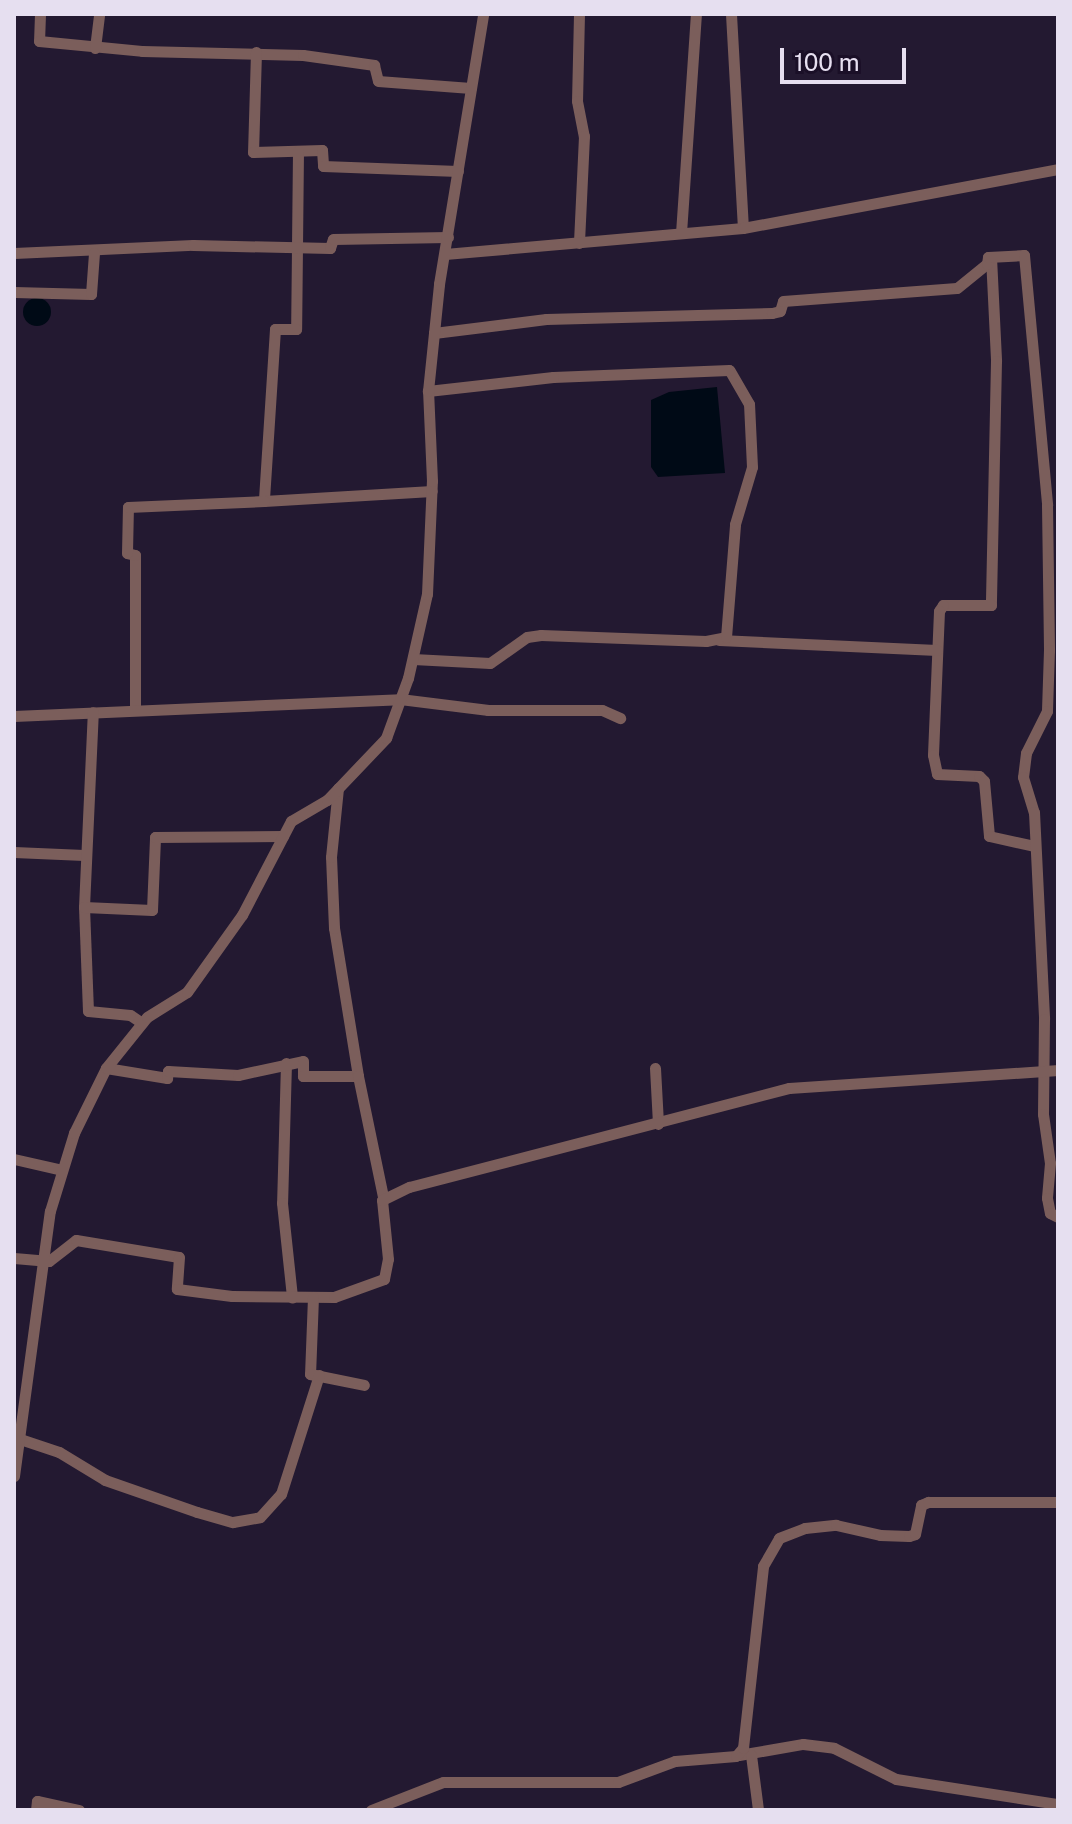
<!DOCTYPE html>
<html>
<head>
<meta charset="utf-8">
<style>
  body { margin:0 }
  #map { position:relative; width:1072px; height:1824px; overflow:hidden; background:#231931; font-family:"Public Sans",sans-serif }
  div>[style] { position:absolute }
  .water>* { inset:0; background:#000a16 }
  .round { border-radius:50% }
  .minor>* { height:11px; margin:-5.5px; padding:0 5.5px; transform-origin:5.5px; border-radius:5.5px; background:#7b5e5b }
  span { translate:-50% -50%; white-space:nowrap; text-align:center; line-height:1.15; -webkit-text-stroke:8px #1a0f27; paint-order:stroke }
  .frame { position:absolute; inset:0; border:16px solid #e6dff0; pointer-events:none }
  .scale { position:absolute; left:780px; top:48px; width:126px; height:36px; box-sizing:border-box; border:4px solid #e6dff0; border-top:0; padding-left:10px; font-size:24px; line-height:28px; white-space:nowrap; color:#e6dff0; -webkit-text-stroke:6px #1a0f27; paint-order:stroke }
</style>
</head>
<body>
<div id="map">
  <div class="water">
    <i class="round" style="left:23px;top:298px;width:28px;height:28px"></i>
    <i style="clip-path:polygon(717px 387px,725px 473px,658px 477px,651px 467px,651px 400px,669px 392px)"></i>
  </div>
  <div class="minor">
    <i style="left:40px;top:14px;width:27px;rotate:92deg"></i>
    <i style="left:39px;top:41px;width:103px;rotate:5.5deg"></i>
    <i style="left:142px;top:51px;width:161px;rotate:1.4deg"></i>
    <i style="left:303px;top:55px;width:72px;rotate:8deg"></i>
    <i style="left:374px;top:65px;width:16px;rotate:76deg"></i>
    <i style="left:378px;top:81px;width:93px;rotate:4.3deg"></i>
    <i style="left:579px;top:14px;width:87px;rotate:91.3deg"></i>
    <i style="left:577px;top:101px;width:36px;rotate:79deg"></i>
    <i style="left:584px;top:136px;width:107px;rotate:92.7deg"></i>
    <i style="left:731px;top:14px;width:214px;rotate:86.8deg"></i>
    <i style="left:95px;top:48px;width:34px;rotate:-83deg"></i>
    <i style="left:256px;top:52px;width:100px;rotate:91.7deg"></i>
    <i style="left:253px;top:152px;width:69px;rotate:-1.7deg"></i>
    <i style="left:322px;top:150px;width:16px;rotate:86deg"></i>
    <i style="left:323px;top:166px;width:135px;rotate:2.1deg"></i>
    <i style="left:298px;top:151px;width:178px;rotate:90.6deg"></i>
    <i style="left:296px;top:329px;width:21px;rotate:180deg"></i>
    <i style="left:275px;top:329px;width:172px;rotate:93.7deg"></i>
    <i style="left:264px;top:501px;width:168px;rotate:-3.4deg"></i>
    <i style="left:681px;top:233px;width:220px;rotate:-86.1deg"></i>
    <i style="left:14px;top:253px;width:179px;rotate:-2.6deg"></i>
    <i style="left:193px;top:245px;width:137px;rotate:1.3deg"></i>
    <i style="left:330px;top:248px;width:9px;rotate:-72deg"></i>
    <i style="left:333px;top:239px;width:115px;rotate:-1deg"></i>
    <i style="left:445px;top:254px;width:299px;rotate:-5deg"></i>
    <i style="left:743px;top:228px;width:320px;rotate:-10.6deg"></i>
    <i style="left:991px;top:257px;width:104px;rotate:87.2deg"></i>
    <i style="left:996px;top:361px;width:244px;rotate:91.2deg"></i>
    <i style="left:991px;top:605px;width:48px;rotate:180deg"></i>
    <i style="left:943px;top:605px;width:7px;rotate:124deg"></i>
    <i style="left:939px;top:611px;width:144px;rotate:92.4deg"></i>
    <i style="left:933px;top:755px;width:19px;rotate:78deg"></i>
    <i style="left:937px;top:774px;width:42px;rotate:2.7deg"></i>
    <i style="left:979px;top:776px;width:7px;rotate:45deg"></i>
    <i style="left:984px;top:781px;width:55px;rotate:84.8deg"></i>
    <i style="left:989px;top:836px;width:46px;rotate:12.5deg"></i>
    <i style="left:14px;top:292px;width:77px;rotate:1.5deg"></i>
    <i style="left:91px;top:294px;width:41px;rotate:-85.8deg"></i>
    <i style="left:434px;top:333px;width:113px;rotate:-7.1deg"></i>
    <i style="left:546px;top:319px;width:226px;rotate:-1.5deg"></i>
    <i style="left:772px;top:313px;width:8px;rotate:-14deg"></i>
    <i style="left:780px;top:311px;width:10px;rotate:-73deg"></i>
    <i style="left:783px;top:301px;width:174px;rotate:-4.3deg"></i>
    <i style="left:957px;top:288px;width:38px;rotate:-39deg"></i>
    <i style="left:987px;top:264px;width:7px;rotate:-82deg"></i>
    <i style="left:988px;top:257px;width:36px;rotate:-3deg"></i>
    <i style="left:1024px;top:255px;width:251px;rotate:84.7deg"></i>
    <i style="left:1047px;top:505px;width:145px;rotate:89.2deg"></i>
    <i style="left:1049px;top:650px;width:61px;rotate:91.9deg"></i>
    <i style="left:1047px;top:711px;width:47px;rotate:116.6deg"></i>
    <i style="left:1026px;top:753px;width:24px;rotate:97deg"></i>
    <i style="left:1023px;top:777px;width:37px;rotate:73deg"></i>
    <i style="left:1034px;top:812px;width:207px;rotate:87.2deg"></i>
    <i style="left:1044px;top:1019px;width:95px;rotate:90.6deg"></i>
    <i style="left:1043px;top:1114px;width:49px;rotate:81.9deg"></i>
    <i style="left:1050px;top:1163px;width:35px;rotate:95deg"></i>
    <i style="left:1047px;top:1198px;width:15px;rotate:79deg"></i>
    <i style="left:1050px;top:1213px;width:9px;rotate:27deg"></i>
    <i style="left:719px;top:640px;width:218px;rotate:2.6deg"></i>
    <i style="left:413px;top:659px;width:77px;rotate:3deg"></i>
    <i style="left:490px;top:663px;width:45px;rotate:-35.1deg"></i>
    <i style="left:527px;top:637px;width:14px;rotate:-8deg"></i>
    <i style="left:541px;top:635px;width:165px;rotate:2.1deg"></i>
    <i style="left:706px;top:641px;width:20px;rotate:-11deg"></i>
    <i style="left:726px;top:637px;width:113px;rotate:-85.4deg"></i>
    <i style="left:735px;top:524px;width:59px;rotate:-73.4deg"></i>
    <i style="left:752px;top:467px;width:63px;rotate:-92.7deg"></i>
    <i style="left:749px;top:404px;width:39px;rotate:-120deg"></i>
    <i style="left:729px;top:370px;width:176px;rotate:177.7deg"></i>
    <i style="left:553px;top:377px;width:126px;rotate:173.6deg"></i>
    <i style="left:135px;top:708px;width:153px;rotate:-90deg"></i>
    <i style="left:135px;top:555px;width:8px;rotate:-166deg"></i>
    <i style="left:127px;top:553px;width:46px;rotate:-88.8deg"></i>
    <i style="left:128px;top:507px;width:136px;rotate:-2.5deg"></i>
    <i style="left:14px;top:716px;width:386px;rotate:-2.5deg"></i>
    <i style="left:400px;top:699px;width:89px;rotate:7.1deg"></i>
    <i style="left:488px;top:710px;width:114px"></i>
    <i style="left:602px;top:710px;width:20px;rotate:24deg"></i>
    <i style="left:14px;top:852px;width:70px;rotate:2.5deg"></i>
    <i style="left:84px;top:907px;width:195px;rotate:-87.4deg"></i>
    <i style="left:142px;top:1023px;width:14px;rotate:-146deg"></i>
    <i style="left:130px;top:1015px;width:42px;rotate:-174.6deg"></i>
    <i style="left:88px;top:1011px;width:104px;rotate:-92.2deg"></i>
    <i style="left:84px;top:907px;width:68px;rotate:2.5deg"></i>
    <i style="left:152px;top:910px;width:73px;rotate:-87.6deg"></i>
    <i style="left:155px;top:837px;width:128px;rotate:-0.4deg"></i>
    <i style="left:286px;top:1063px;width:140px;rotate:91.6deg"></i>
    <i style="left:282px;top:1203px;width:95px;rotate:83.9deg"></i>
    <i style="left:106px;top:1068px;width:62px;rotate:9.3deg"></i>
    <i style="left:167px;top:1078px;width:7px;rotate:-82deg"></i>
    <i style="left:168px;top:1071px;width:70px;rotate:3.3deg"></i>
    <i style="left:238px;top:1075px;width:66px;rotate:-12.2deg"></i>
    <i style="left:303px;top:1061px;width:15px;rotate:90deg"></i>
    <i style="left:303px;top:1076px;width:55px"></i>
    <i style="left:358px;top:1076px;width:150px;rotate:-99.2deg"></i>
    <i style="left:334px;top:928px;width:71px;rotate:-92.4deg"></i>
    <i style="left:331px;top:857px;width:69px;rotate:-84.2deg"></i>
    <i style="left:655px;top:1068px;width:56px;rotate:86.9deg"></i>
    <i style="left:358px;top:1076px;width:124px;rotate:78.3deg"></i>
    <i style="left:14px;top:1159px;width:49px;rotate:12.9deg"></i>
    <i style="left:14px;top:1258px;width:35px;rotate:5deg"></i>
    <i style="left:49px;top:1261px;width:34px;rotate:-38deg"></i>
    <i style="left:76px;top:1240px;width:104px;rotate:9.4deg"></i>
    <i style="left:179px;top:1257px;width:32px;rotate:94deg"></i>
    <i style="left:177px;top:1289px;width:55px;rotate:7.3deg"></i>
    <i style="left:232px;top:1296px;width:102px;rotate:0.6deg"></i>
    <i style="left:334px;top:1297px;width:53px;rotate:-19.8deg"></i>
    <i style="left:384px;top:1279px;width:20px;rotate:-79deg"></i>
    <i style="left:388px;top:1259px;width:59px;rotate:-95.8deg"></i>
    <i style="left:382px;top:1200px;width:30px;rotate:-26deg"></i>
    <i style="left:409px;top:1187px;width:393px;rotate:-14.6deg"></i>
    <i style="left:789px;top:1088px;width:270px;rotate:-3.8deg"></i>
    <i style="left:313px;top:1297px;width:77px;rotate:92.2deg"></i>
    <i style="left:310px;top:1374px;width:55px;rotate:11.5deg"></i>
    <i style="left:20px;top:1439px;width:41px;rotate:18.4deg"></i>
    <i style="left:59px;top:1452px;width:54px;rotate:31.3deg"></i>
    <i style="left:105px;top:1480px;width:97px;rotate:19.2deg"></i>
    <i style="left:197px;top:1512px;width:37px;rotate:16deg"></i>
    <i style="left:233px;top:1522px;width:27px;rotate:-10deg"></i>
    <i style="left:260px;top:1517px;width:31px;rotate:-48deg"></i>
    <i style="left:281px;top:1494px;width:125px;rotate:-72.3deg"></i>
    <i style="left:14px;top:1476px;width:267px;rotate:-82.3deg"></i>
    <i style="left:50px;top:1211px;width:82px;rotate:-72.9deg"></i>
    <i style="left:74px;top:1133px;width:72px;rotate:-63.8deg"></i>
    <i style="left:106px;top:1068px;width:65px;rotate:-51.2deg"></i>
    <i style="left:147px;top:1017px;width:47px;rotate:-32deg"></i>
    <i style="left:187px;top:992px;width:95px;rotate:-54.5deg"></i>
    <i style="left:242px;top:915px;width:106px;rotate:-62.5deg"></i>
    <i style="left:291px;top:821px;width:42px;rotate:-30.3deg"></i>
    <i style="left:327px;top:800px;width:86px;rotate:-46.4deg"></i>
    <i style="left:386px;top:738px;width:64px;rotate:-69.9deg"></i>
    <i style="left:408px;top:678px;width:86px;rotate:-77.3deg"></i>
    <i style="left:427px;top:594px;width:113px;rotate:-87.5deg"></i>
    <i style="left:432px;top:481px;width:90px;rotate:-92.5deg"></i>
    <i style="left:428px;top:391px;width:108px;rotate:-84.1deg"></i>
    <i style="left:439px;top:284px;width:274px;rotate:-80.7deg"></i>
    <i style="left:739px;top:1755px;width:65px;rotate:-9.8deg"></i>
    <i style="left:803px;top:1744px;width:31px;rotate:7deg"></i>
    <i style="left:834px;top:1748px;width:69px;rotate:26.6deg"></i>
    <i style="left:896px;top:1779px;width:164px;rotate:8.8deg"></i>
    <i style="left:751px;top:1755px;width:55px;rotate:82.7deg"></i>
    <i style="left:36px;top:1810px;width:9px;rotate:-84deg"></i>
    <i style="left:37px;top:1801px;width:43px;rotate:12.1deg"></i>
    <i style="left:371px;top:1810px;width:77px;rotate:-21.3deg"></i>
    <i style="left:443px;top:1782px;width:175px"></i>
    <i style="left:618px;top:1782px;width:61px;rotate:-20.2deg"></i>
    <i style="left:675px;top:1761px;width:61px;rotate:-4.7deg"></i>
    <i style="left:736px;top:1756px;width:11px;rotate:-49deg"></i>
    <i style="left:743px;top:1748px;width:183px;rotate:-83.7deg"></i>
    <i style="left:763px;top:1566px;width:32px;rotate:-60deg"></i>
    <i style="left:779px;top:1538px;width:28px;rotate:-21deg"></i>
    <i style="left:805px;top:1528px;width:31px;rotate:-6deg"></i>
    <i style="left:836px;top:1525px;width:45px;rotate:12.8deg"></i>
    <i style="left:880px;top:1535px;width:29px;rotate:2deg"></i>
    <i style="left:909px;top:1536px;width:6px;rotate:-18deg"></i>
    <i style="left:915px;top:1534px;width:30px;rotate:-78deg"></i>
    <i style="left:921px;top:1505px;width:8px;rotate:-23deg"></i>
    <i style="left:928px;top:1502px;width:130px"></i>
  </div>
  <div class="frame"></div>
  <div class="scale">100 m</div>
</div>
</body>
</html>
